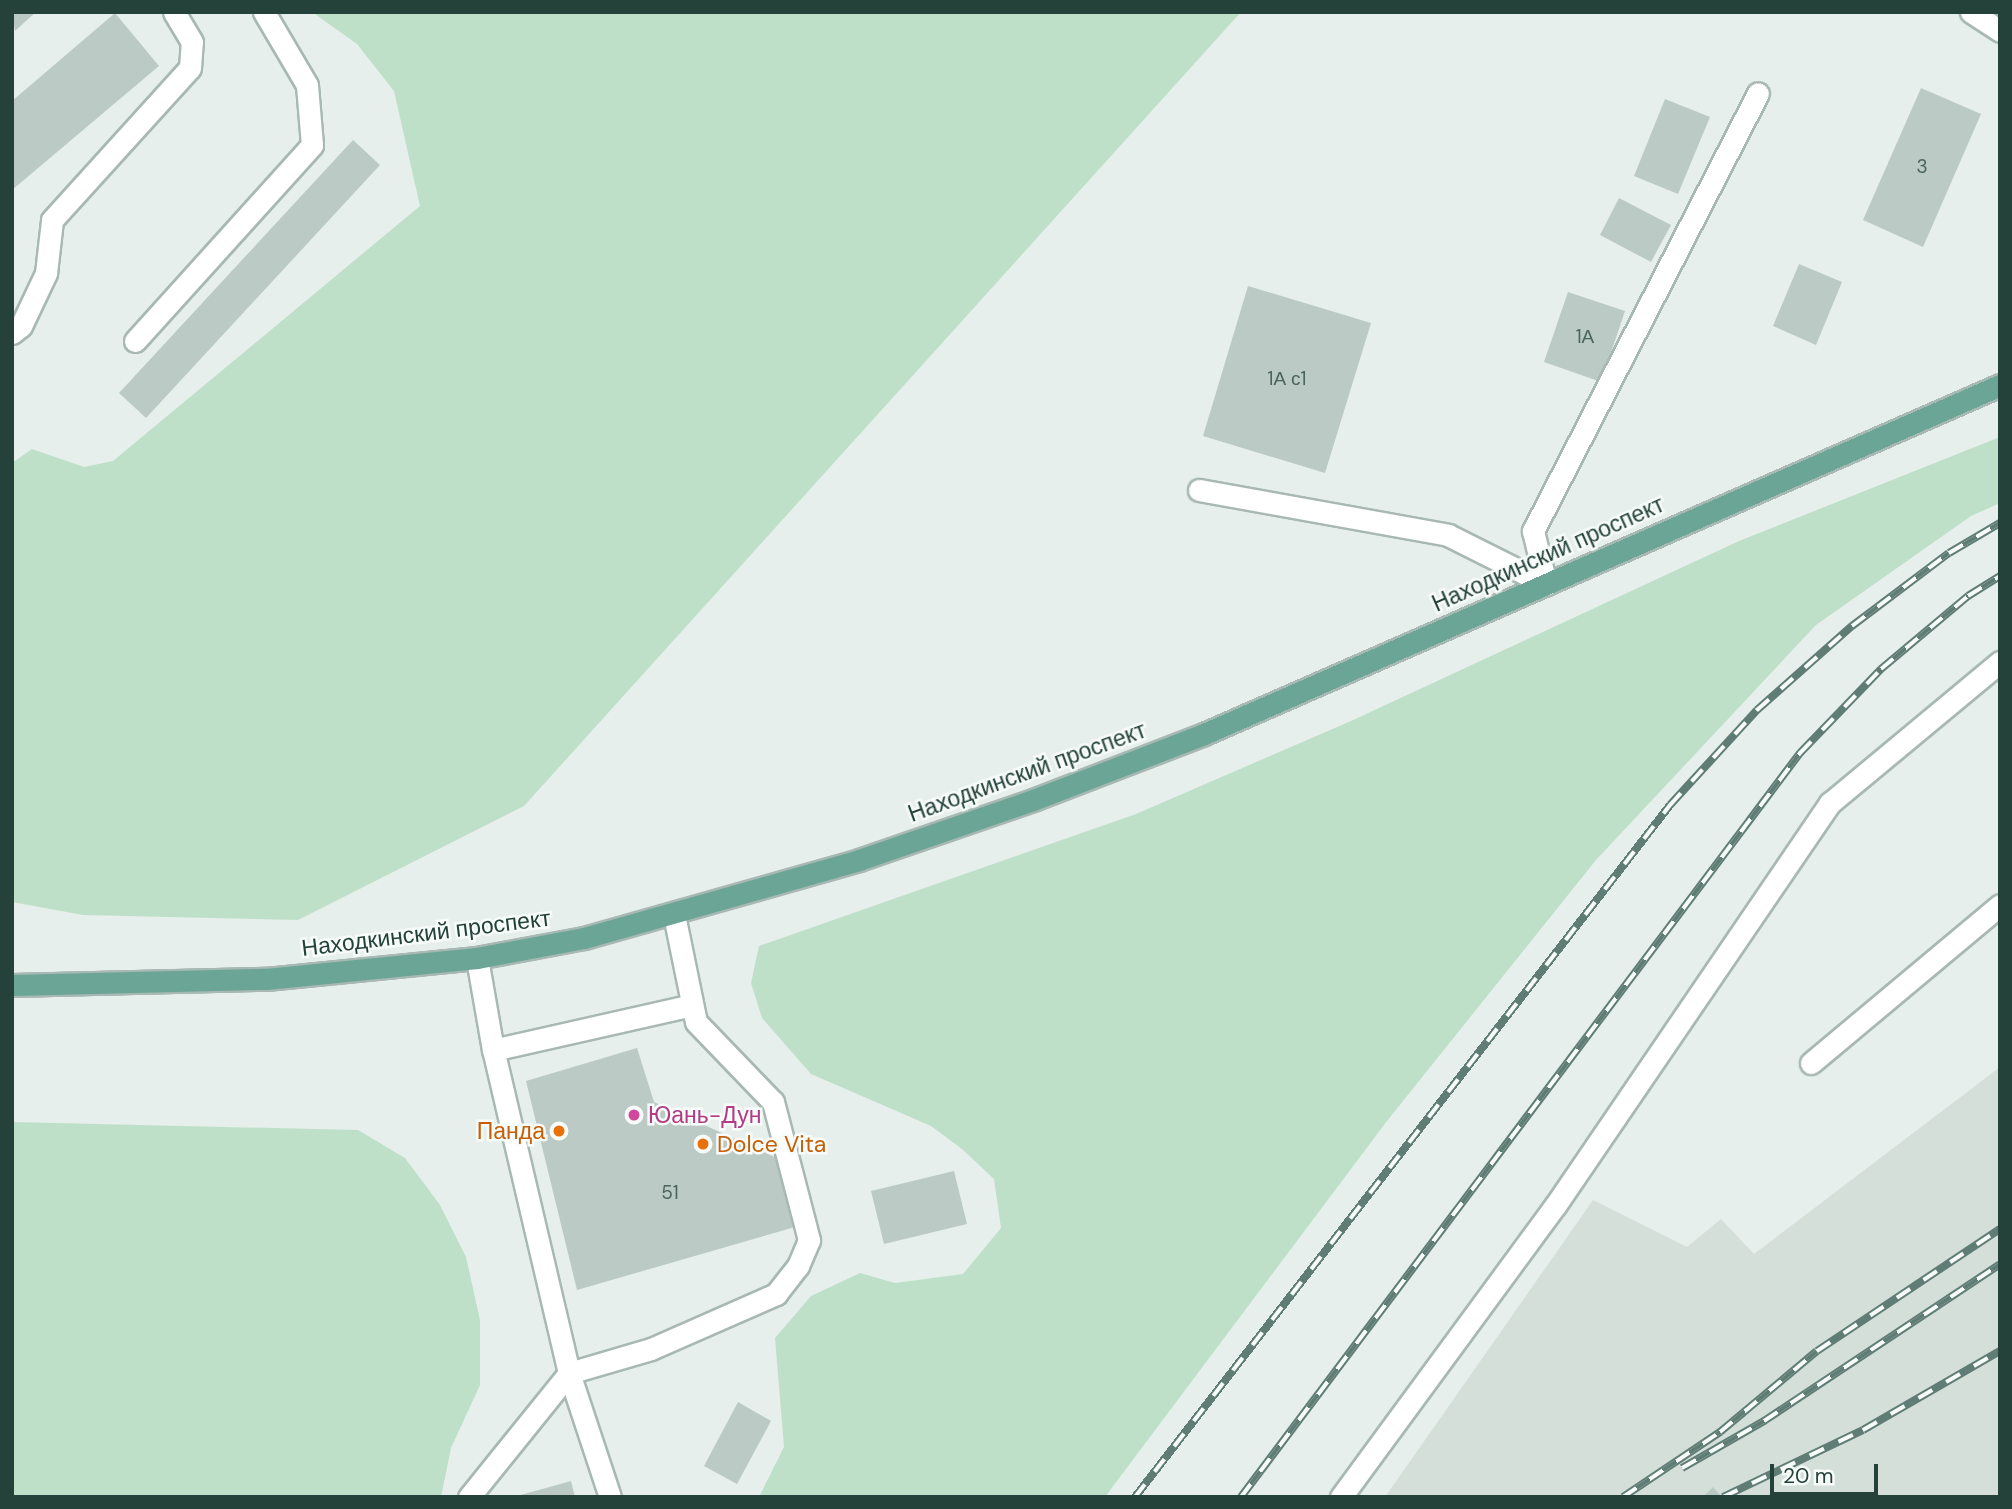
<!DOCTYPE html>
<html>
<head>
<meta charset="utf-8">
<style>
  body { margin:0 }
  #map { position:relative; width:2012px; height:1509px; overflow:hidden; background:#e6efeb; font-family:"DM Sans",sans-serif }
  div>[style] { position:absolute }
  .built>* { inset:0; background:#d4dfda }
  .green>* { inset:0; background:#bfe0c8 }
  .building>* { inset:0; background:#bbcac4 }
  .roads { filter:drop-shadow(2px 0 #a8b8b2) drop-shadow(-2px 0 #a8b8b2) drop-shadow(0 2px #a8b8b2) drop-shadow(0 -2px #a8b8b2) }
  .minor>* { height:21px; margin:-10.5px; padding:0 10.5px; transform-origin:10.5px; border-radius:10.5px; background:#fff }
  .major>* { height:21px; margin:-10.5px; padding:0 10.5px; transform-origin:10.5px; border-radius:10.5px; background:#6aa596 }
  .rail>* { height:8px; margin-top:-4px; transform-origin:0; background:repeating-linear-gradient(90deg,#f7fbf9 0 16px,#5f7d75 0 32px); box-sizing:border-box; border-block:2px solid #5f7d75 }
  .dots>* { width:19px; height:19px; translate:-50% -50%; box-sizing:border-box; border:4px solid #f7fbf9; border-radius:50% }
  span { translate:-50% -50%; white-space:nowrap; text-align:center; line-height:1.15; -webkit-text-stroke:5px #f7fbf9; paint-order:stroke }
  .number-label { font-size:19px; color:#4a645c }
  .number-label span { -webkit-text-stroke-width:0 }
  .street-label { font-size:23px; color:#24423a }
  .hotel-label { font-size:23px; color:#b23c85 }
  .left { translate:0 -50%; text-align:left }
  .food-label { font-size:23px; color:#c56008 }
  .right { translate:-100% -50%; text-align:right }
  .frame { position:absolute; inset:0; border:14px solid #24423a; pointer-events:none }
  .scale { position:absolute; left:1770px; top:1464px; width:108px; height:32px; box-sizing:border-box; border:4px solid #24423a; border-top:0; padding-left:9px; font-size:21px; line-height:24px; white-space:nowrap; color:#24423a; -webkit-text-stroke:5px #f7fbf9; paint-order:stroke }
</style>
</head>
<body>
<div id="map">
  <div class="built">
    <i style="clip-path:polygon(2000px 1067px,2000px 1497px,1385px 1497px,1593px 1200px,1687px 1247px,1721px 1219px,1754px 1254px)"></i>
  </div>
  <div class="green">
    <i style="clip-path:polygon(312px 12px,1241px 12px,524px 806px,298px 920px,83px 915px,12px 902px,12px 463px,32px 449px,84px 467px,113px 461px,420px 206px,394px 91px,357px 44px)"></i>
    <i style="clip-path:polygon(2000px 437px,2000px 503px,1971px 516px,1816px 625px,1596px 860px,1387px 1121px,1105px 1497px,759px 1497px,784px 1447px,775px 1338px,811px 1296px,860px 1273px,895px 1283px,963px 1274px,1001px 1228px,994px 1179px,962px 1149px,931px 1126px,811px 1074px,762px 1018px,751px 983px,759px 946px,1136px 814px,1351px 721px,1739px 541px)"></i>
    <i style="clip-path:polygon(12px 1122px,358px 1130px,405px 1158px,440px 1205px,466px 1257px,480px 1320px,480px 1385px,451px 1448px,441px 1497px,12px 1497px)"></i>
  </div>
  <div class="building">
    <i style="clip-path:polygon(12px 12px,36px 12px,15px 31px)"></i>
    <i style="clip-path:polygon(115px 13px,159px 66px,12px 190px,12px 101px)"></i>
    <i style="clip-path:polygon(1921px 88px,1981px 114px,1923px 247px,1863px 220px)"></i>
    <i style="clip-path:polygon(1665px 99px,1710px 117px,1678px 194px,1634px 176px)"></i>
    <i style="clip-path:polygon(353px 140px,380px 165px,146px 418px,119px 393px)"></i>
    <i style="clip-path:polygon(1619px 198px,1671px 225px,1651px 262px,1600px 235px)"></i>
    <i style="clip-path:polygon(1799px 264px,1842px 282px,1816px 345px,1773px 326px)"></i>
    <i style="clip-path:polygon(1248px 286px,1371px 323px,1325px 473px,1203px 436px)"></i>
    <i style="clip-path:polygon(1568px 292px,1625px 311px,1601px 382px,1544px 362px)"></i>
    <i style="clip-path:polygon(637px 1048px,654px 1102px,779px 1159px,795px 1227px,577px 1290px,526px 1081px)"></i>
    <i style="clip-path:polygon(954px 1171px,967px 1224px,884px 1244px,871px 1191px)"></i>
    <i style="clip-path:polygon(738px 1402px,771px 1421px,737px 1484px,704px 1466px)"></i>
    <i style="clip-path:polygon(571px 1481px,575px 1497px,517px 1497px,517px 1496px)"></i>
    <i style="clip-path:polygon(1713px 1487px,1722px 1497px,1703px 1497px)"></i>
  </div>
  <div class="roads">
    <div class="minor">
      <i style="left:1971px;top:12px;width:35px;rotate:33deg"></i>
      <i style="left:12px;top:333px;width:11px;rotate:-38deg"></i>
      <i style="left:21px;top:326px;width:59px;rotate:-64.7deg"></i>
      <i style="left:46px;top:273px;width:53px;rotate:-83.5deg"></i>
      <i style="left:52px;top:220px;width:205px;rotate:-47.8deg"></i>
      <i style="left:190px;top:68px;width:26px;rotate:-86deg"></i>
      <i style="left:192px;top:42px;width:35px;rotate:-121deg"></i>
      <i style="left:135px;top:341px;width:264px;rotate:-47.9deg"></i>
      <i style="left:312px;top:145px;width:60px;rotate:-94.8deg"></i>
      <i style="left:307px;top:85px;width:85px;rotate:-120.5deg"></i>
      <i style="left:1199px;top:490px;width:253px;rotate:10.2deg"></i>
      <i style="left:1448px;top:535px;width:110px;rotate:26.6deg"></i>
      <i style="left:1546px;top:584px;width:55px;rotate:-103.8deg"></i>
      <i style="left:1533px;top:531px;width:492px;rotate:-62.8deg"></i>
      <i style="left:493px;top:1050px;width:204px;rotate:-12.7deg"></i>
      <i style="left:1811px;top:1063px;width:246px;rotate:-39.9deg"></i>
      <i style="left:469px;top:1497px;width:159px;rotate:-51.1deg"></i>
      <i style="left:569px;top:1373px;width:332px;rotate:-103.2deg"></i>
      <i style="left:493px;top:1050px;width:93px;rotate:-99.9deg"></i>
      <i style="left:610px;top:1497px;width:131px;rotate:-108.3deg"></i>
      <i style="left:569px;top:1373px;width:85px;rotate:-16.3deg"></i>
      <i style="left:651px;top:1349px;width:137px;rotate:-23.7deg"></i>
      <i style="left:776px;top:1294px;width:36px;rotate:-52deg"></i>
      <i style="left:798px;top:1266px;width:28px;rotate:-67deg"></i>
      <i style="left:809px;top:1240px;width:143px;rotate:-104.6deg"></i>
      <i style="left:773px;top:1102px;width:111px;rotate:-133.9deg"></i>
      <i style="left:696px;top:1022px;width:109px;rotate:-101.6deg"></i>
      <i style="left:1341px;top:1497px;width:361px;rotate:-53.7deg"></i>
      <i style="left:1555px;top:1206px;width:488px;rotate:-55.7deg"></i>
      <i style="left:1830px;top:803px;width:221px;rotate:-39.7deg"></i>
    </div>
    <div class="major">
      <i style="left:12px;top:985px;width:254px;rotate:-1.4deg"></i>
      <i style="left:266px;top:979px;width:212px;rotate:-5.7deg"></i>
      <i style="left:477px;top:958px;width:109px;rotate:-10.6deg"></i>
      <i style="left:584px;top:938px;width:286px;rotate:-15.8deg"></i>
      <i style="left:859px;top:860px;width:184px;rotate:-19deg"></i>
      <i style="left:1033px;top:800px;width:183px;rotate:-21.1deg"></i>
      <i style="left:1204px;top:734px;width:869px;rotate:-23.67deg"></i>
    </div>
  </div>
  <div class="rail">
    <i style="left:1682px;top:1468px;width:95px;rotate:-29.8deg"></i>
    <i style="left:1764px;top:1421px;width:283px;rotate:-33.6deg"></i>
    <i style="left:1135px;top:1497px;width:875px;rotate:-52.29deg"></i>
    <i style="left:1670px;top:805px;width:129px;rotate:-47.5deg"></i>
    <i style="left:1757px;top:710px;width:127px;rotate:-41.5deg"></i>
    <i style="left:1852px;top:626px;width:121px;rotate:-37deg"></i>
    <i style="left:1949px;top:553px;width:59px;rotate:-30.5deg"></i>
    <i style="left:1241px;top:1497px;width:931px;rotate:-53.08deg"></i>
    <i style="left:1800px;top:753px;width:117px;rotate:-46deg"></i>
    <i style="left:1881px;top:669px;width:114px;rotate:-40deg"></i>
    <i style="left:1968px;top:596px;width:38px;rotate:-32deg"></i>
    <i style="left:1623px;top:1497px;width:117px;rotate:-33.8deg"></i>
    <i style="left:1720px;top:1432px;width:126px;rotate:-39.9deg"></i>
    <i style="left:1817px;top:1351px;width:220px;rotate:-33.7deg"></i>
    <i style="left:1723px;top:1497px;width:155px;rotate:-25.6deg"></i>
    <i style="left:1863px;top:1430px;width:158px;rotate:-30deg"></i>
  </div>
  <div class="dots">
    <i style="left:634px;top:1115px;background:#d1479c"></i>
    <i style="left:559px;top:1131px;background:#e8710a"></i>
    <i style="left:703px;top:1144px;background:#e8710a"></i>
  </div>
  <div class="number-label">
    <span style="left:1922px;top:167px">3</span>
    <span style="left:1585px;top:337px">1А</span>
    <span style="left:1287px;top:379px">1А с1</span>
    <span style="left:670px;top:1193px">51</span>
  </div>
  <div class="street-label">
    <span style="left:1548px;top:554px;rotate:-24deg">Находкинский проспект</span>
    <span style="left:1027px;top:772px;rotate:-20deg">Находкинский проспект</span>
    <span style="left:426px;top:933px;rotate:-7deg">Находкинский проспект</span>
  </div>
  <div class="hotel-label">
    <span class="left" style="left:648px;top:1115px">Юань-Дун</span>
  </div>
  <div class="food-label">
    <span class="right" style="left:545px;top:1131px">Панда</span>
    <span class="left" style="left:717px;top:1144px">Dolce Vita</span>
  </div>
  <div class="frame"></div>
  <div class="scale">20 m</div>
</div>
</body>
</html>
